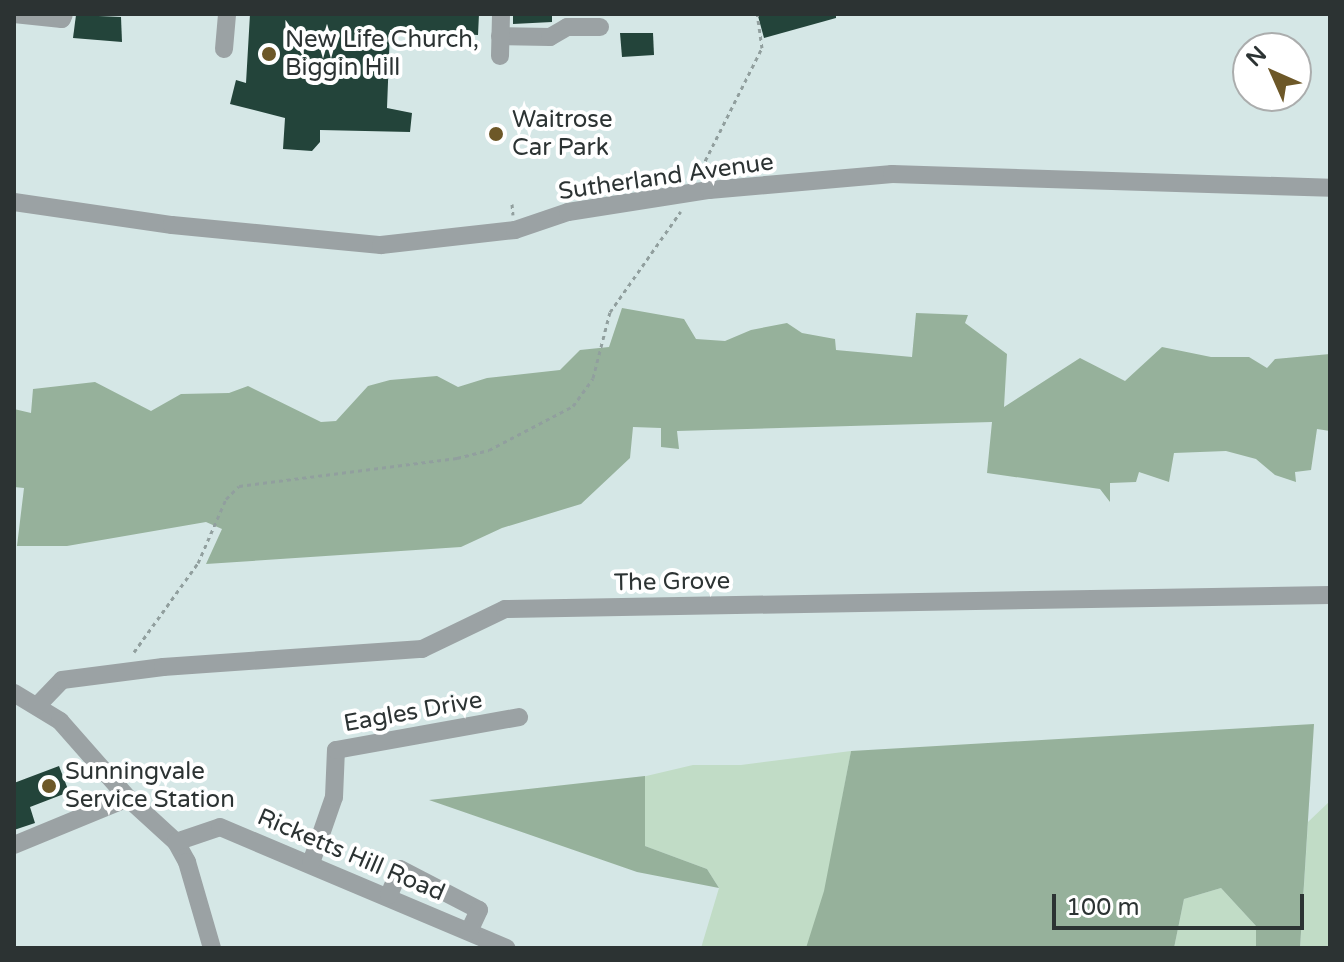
<!DOCTYPE html>
<html>
<head>
<meta charset="utf-8">
<style>
  body { margin:0 }
  #map { position:relative; width:1344px; height:962px; overflow:hidden; background:#d5e7e6; font-family:"Varela Round",sans-serif }
  div>[style] { position:absolute }
  .green>* { inset:0; background:#c1dcc6 }
  .forest>* { inset:0; background:#96b19b }
  .building>* { inset:0; background:#23443a }
  .path>* { height:3px; margin-top:-1.5px; transform-origin:0; background:repeating-linear-gradient(90deg,#919f9e 0 4px,transparent 0 8px) }
  .minor>* { height:18px; margin:-9px; padding:0 9px; transform-origin:9px; border-radius:9px; background:#9ba2a4 }
  .dots>* { width:22px; height:22px; translate:-50% -50%; box-sizing:border-box; border:4px solid #fff; border-radius:50% }
  span { translate:-50% -50%; white-space:nowrap; text-align:center; line-height:1.15; -webkit-text-stroke:8px #fff; paint-order:stroke }
  .poi-label { font-size:24px; color:#2c3333 }
  .left { translate:0 -50%; text-align:left }
  .street-label { font-size:24px; color:#2c3333 }
  .frame { position:absolute; inset:0; border:16px solid #2c3333; pointer-events:none }
  .north { position:absolute; left:1232px; top:32px; width:80px; height:80px; box-sizing:border-box; background:#fff; border:2px solid #abadad; border-radius:50%; rotate:315deg; font-size:22px; font-weight:700; line-height:32px; text-align:center; color:#2c3333 }
  .north::after { content:''; display:block; margin:auto; width:28px; height:36px; background:#6d5828; clip-path:polygon(50% 0,100% 100%,50% 72%,0 100%) }
  .scale { position:absolute; left:1052px; top:894px; width:252px; height:36px; box-sizing:border-box; border:4px solid #2c3333; border-top:0; padding-left:10px; font-size:24px; line-height:28px; white-space:nowrap; color:#2c3333; -webkit-text-stroke:6px #fff; paint-order:stroke }
</style>
</head>
<body>
<div id="map">
  <div class="green">
    <i style="clip-path:polygon(851px 751px,825px 891px,807px 948px,701px 948px,719px 888px,707px 869px,645px 846px,642px 777px,693px 765px,741px 765px)"></i>
    <i style="clip-path:polygon(1330px 801px,1330px 948px,1300px 948px,1308px 822px)"></i>
    <i style="clip-path:polygon(1221px 888px,1256px 926px,1256px 948px,1174px 948px,1184px 899px)"></i>
  </div>
  <div class="forest">
    <i style="clip-path:polygon(622px 308px,684px 319px,696px 339px,725px 341px,751px 330px,787px 323px,802px 333px,835px 339px,836px 350px,912px 357px,916px 313px,968px 315px,965px 323px,1007px 354px,1004px 407px,1080px 358px,1125px 381px,1162px 347px,1211px 357px,1249px 357px,1267px 368px,1275px 359px,1330px 354px,1330px 431px,1317px 429px,1311px 470px,1295px 472px,1296px 482px,1275px 475px,1256px 459px,1226px 451px,1174px 453px,1169px 482px,1139px 472px,1136px 482px,1110px 483px,1110px 502px,1100px 489px,987px 473px,992px 422px,677px 431px,679px 449px,661px 447px,661px 428px,633px 427px,630px 458px,581px 504px,502px 528px,461px 547px,206px 564px,222px 529px,206px 522px,67px 546px,17px 546px,24px 488px,14px 487px,14px 409px,31px 413px,33px 389px,95px 382px,151px 411px,181px 394px,229px 393px,248px 386px,321px 422px,336px 421px,368px 386px,390px 380px,437px 376px,458px 387px,487px 378px,560px 370px,580px 350px,609px 347px)"></i>
    <i style="clip-path:polygon(1314px 724px,1300px 948px,1256px 948px,1256px 926px,1221px 888px,1184px 899px,1174px 948px,806px 948px,824px 891px,851px 751px)"></i>
    <i style="clip-path:polygon(645px 776px,645px 846px,707px 869px,719px 888px,637px 872px,429px 800px)"></i>
  </div>
  <div class="building">
    <i style="clip-path:polygon(250px 14px,479px 14px,478px 35px,390px 30px,387px 108px,412px 113px,410px 132px,320px 130px,320px 142px,312px 151px,283px 149px,285px 118px,230px 104px,236px 80px,246px 83px)"></i>
    <i style="clip-path:polygon(513px 14px,552px 14px,552px 22px,513px 24px)"></i>
    <i style="clip-path:polygon(765px 14px,836px 14px,836px 18px,764px 38px,758px 16px)"></i>
    <i style="clip-path:polygon(76px 15px,121px 17px,122px 42px,73px 38px)"></i>
    <i style="clip-path:polygon(620px 33px,653px 33px,654px 55px,622px 57px)"></i>
    <i style="clip-path:polygon(59px 766px,69px 792px,30px 807px,35px 823px,14px 830px,14px 783px)"></i>
  </div>
  <div class="path">
    <i style="left:698px;top:175px;width:142px;rotate:-63.3deg"></i>
    <i style="left:762px;top:48px;width:34px;rotate:-98deg"></i>
    <i style="left:512px;top:204px;width:11px;rotate:85deg"></i>
    <i style="left:134px;top:652px;width:110px;rotate:-54.3deg"></i>
    <i style="left:198px;top:563px;width:70px;rotate:-66.4deg"></i>
    <i style="left:226px;top:499px;width:18px;rotate:-45deg"></i>
    <i style="left:239px;top:486px;width:220px;rotate:-7.3deg"></i>
    <i style="left:457px;top:458px;width:33px;rotate:-14deg"></i>
    <i style="left:489px;top:450px;width:95px;rotate:-27.6deg"></i>
    <i style="left:573px;top:406px;width:34px;rotate:-54deg"></i>
    <i style="left:593px;top:378px;width:68px;rotate:-75.6deg"></i>
    <i style="left:610px;top:312px;width:123px;rotate:-54.9deg"></i>
  </div>
  <div class="minor">
    <i style="left:14px;top:14px;width:48px;rotate:5.9deg"></i>
    <i style="left:62px;top:19px;width:5px;rotate:-68deg"></i>
    <i style="left:500px;top:36px;width:50px;rotate:1.1deg"></i>
    <i style="left:550px;top:37px;width:20px;rotate:-30deg"></i>
    <i style="left:567px;top:27px;width:33px"></i>
    <i style="left:224px;top:49px;width:35px;rotate:-85deg"></i>
    <i style="left:500px;top:56px;width:42px;rotate:-88.6deg"></i>
    <i style="left:14px;top:202px;width:160px;rotate:8.3deg"></i>
    <i style="left:172px;top:225px;width:210px;rotate:5.5deg"></i>
    <i style="left:381px;top:245px;width:135px;rotate:-6.4deg"></i>
    <i style="left:515px;top:230px;width:56px;rotate:-18.8deg"></i>
    <i style="left:568px;top:212px;width:143px;rotate:-8.9deg"></i>
    <i style="left:709px;top:190px;width:184px;rotate:-5deg"></i>
    <i style="left:892px;top:174px;width:438px;rotate:1.8deg"></i>
    <i style="left:14px;top:693px;width:54px;rotate:31.3deg"></i>
    <i style="left:60px;top:721px;width:103px;rotate:48.6deg"></i>
    <i style="left:128px;top:798px;width:65px;rotate:42.5deg"></i>
    <i style="left:176px;top:842px;width:23px;rotate:61deg"></i>
    <i style="left:187px;top:862px;width:90px;rotate:73.8deg"></i>
    <i style="left:37px;top:706px;width:36px;rotate:-46deg"></i>
    <i style="left:62px;top:680px;width:102px;rotate:-7.3deg"></i>
    <i style="left:163px;top:667px;width:260px;rotate:-4deg"></i>
    <i style="left:422px;top:649px;width:92px;rotate:-25.7deg"></i>
    <i style="left:505px;top:609px;width:825px;rotate:-0.97deg"></i>
    <i style="left:176px;top:842px;width:46px;rotate:-18.8deg"></i>
    <i style="left:220px;top:827px;width:311px;rotate:22.9deg"></i>
    <i style="left:14px;top:845px;width:123px;rotate:-22.4deg"></i>
    <i style="left:311px;top:863px;width:70px;rotate:-70.8deg"></i>
    <i style="left:334px;top:797px;width:47px;rotate:-87.6deg"></i>
    <i style="left:336px;top:750px;width:186px;rotate:-10.2deg"></i>
    <i style="left:389px;top:895px;width:28px;rotate:-67deg"></i>
    <i style="left:400px;top:869px;width:89px;rotate:27.4deg"></i>
    <i style="left:479px;top:910px;width:23px;rotate:115deg"></i>
  </div>
  <div class="dots">
    <i style="left:269px;top:54px;background:#6d5828"></i>
    <i style="left:496px;top:134px;background:#6d5828"></i>
    <i style="left:49px;top:786px;background:#6d5828"></i>
  </div>
  <div class="poi-label">
    <span class="left" style="left:285px;top:54px">New Life Church,<br>Biggin Hill</span>
    <span class="left" style="left:512px;top:134px">Waitrose<br>Car Park</span>
    <span class="left" style="left:65px;top:786px">Sunningvale<br>Service Station</span>
  </div>
  <div class="street-label">
    <span style="left:666px;top:177px;rotate:-8deg">Sutherland Avenue</span>
    <span style="left:672px;top:582px;rotate:-1deg">The Grove</span>
    <span style="left:413px;top:712px;rotate:-10deg">Eagles Drive</span>
    <span style="left:351px;top:855px;rotate:23deg">Ricketts Hill Road</span>
  </div>
  <div class="frame"></div>
  <div class="north">N</div>
  <div class="scale">100 m</div>
</div>
</body>
</html>
